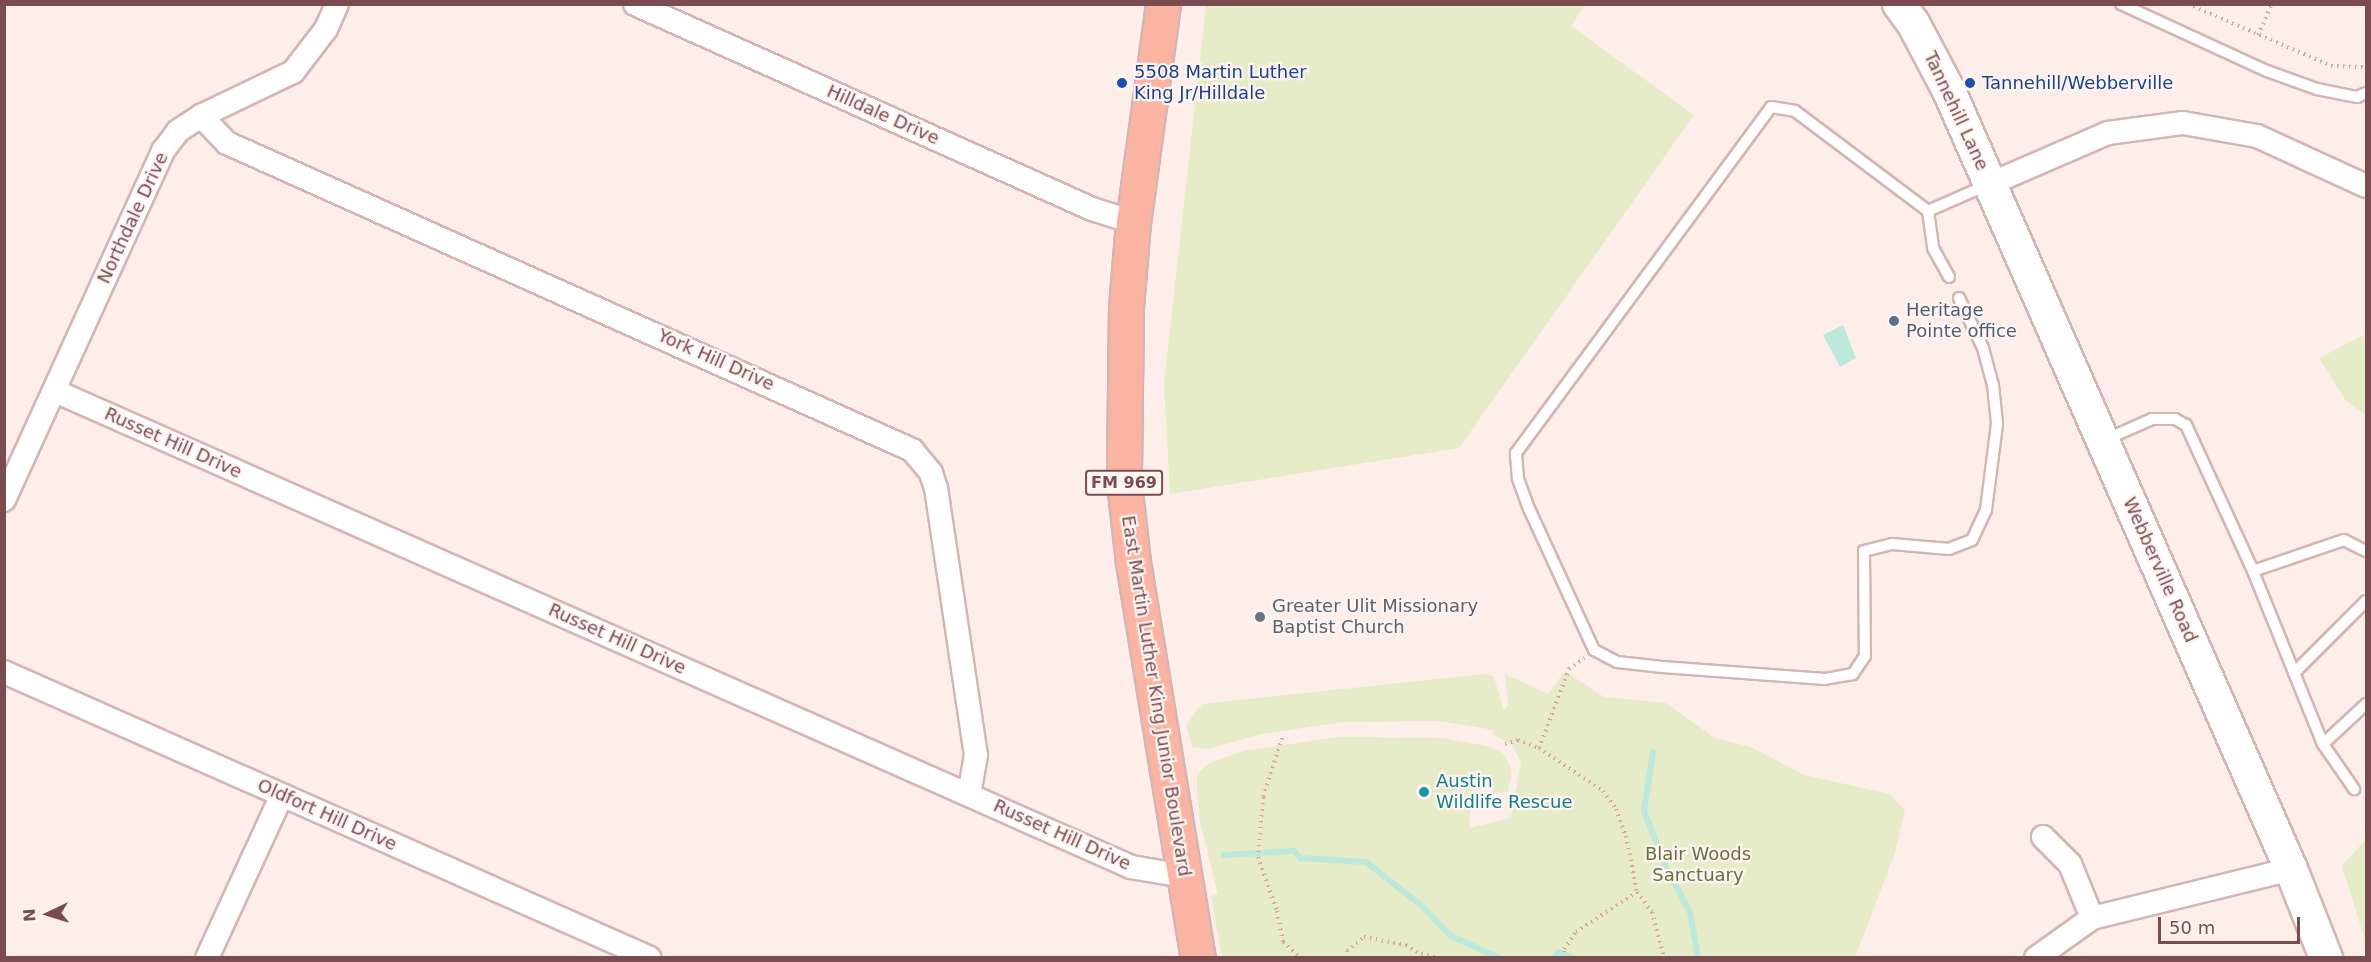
<!DOCTYPE html>
<html>
<head>
<meta charset="utf-8">
<style>
  body { margin:0 }
  #map { position:relative; width:2371px; height:962px; overflow:hidden; background:#fdeeea; font-family:"DejaVu Sans",sans-serif }
  div>[style] { position:absolute }
  .green>* { inset:0; background:#e6ecc7 }
  .water>* { inset:0; background:#bde8dc }
  .stream>* { height:6px; margin:-3px; padding:0 3px; transform-origin:3px; border-radius:3px; background:#bde8dc }
  .path>* { height:4px; margin-top:-2px; transform-origin:0; background:repeating-linear-gradient(90deg,#d9a3a5 0 1.5px,transparent 0 6px) }
  .roads { filter:drop-shadow(2px 0 #d5b5b4) drop-shadow(-2px 0 #d5b5b4) drop-shadow(0 2px #d5b5b4) drop-shadow(0 -2px #d5b5b4) }
  .lane>* { height:10px; margin:-5px; padding:0 5px; transform-origin:5px; border-radius:5px; background:#fff }
  .street>* { height:22px; margin:-11px; padding:0 11px; transform-origin:11px; border-radius:11px; background:#fff }
  .secondary>* { height:32px; margin:-16px; padding:0 16px; transform-origin:16px; border-radius:16px; background:#fff }
  .primary>* { height:33px; margin:-16.5px; padding:0 16.5px; transform-origin:16.5px; border-radius:16.5px; background:#fcb4a2 }
  .dots>* { width:16px; height:16px; translate:-50% -50%; box-sizing:border-box; border:3px solid #fff4f1; border-radius:50% }
  span { translate:-50% -50%; white-space:nowrap; text-align:center; line-height:1.15; -webkit-text-stroke:4.5px #fff4f1; paint-order:stroke }
  .shield-label span { padding:2px 4px; background:#fff4f1; border:2px solid; border-radius:4px; -webkit-text-stroke-width:0 }
  .shield-label { font-size:16px; color:#7a4c4f; font-weight:700 }
  .transit-label { font-size:18px; color:#164399 }
  .left { translate:0 -50%; text-align:left }
  .street-label { font-size:18px; color:#7a4c4f }
  .service-label { font-size:18px; color:#4e5e75 }
  .worship-label { font-size:18px; color:#5b616d }
  .culture-label { font-size:18px; color:#0d838f }
  .park-label { font-size:18px; color:#64733d }
  .frame { position:absolute; inset:0; border:6px solid #7a4c4f; pointer-events:none }
  .north { position:absolute; left:18px; top:884px; width:60px; height:60px; -webkit-text-stroke:4px #fff4f1; paint-order:stroke; rotate:266deg; font-size:16px; font-weight:700; line-height:24px; text-align:center; color:#7a4c4f }
  .north::after { content:''; display:block; margin:auto; width:21px; height:27px; background:#7a4c4f; clip-path:polygon(50% 0,100% 100%,50% 72%,0 100%) }
  .scale { position:absolute; left:2158px; top:917px; width:142px; height:27px; box-sizing:border-box; border:3px solid #7a4c4f; border-top:0; padding-left:8px; font-size:18px; line-height:21px; white-space:nowrap; color:#7a4c4f; -webkit-text-stroke:4px #fff4f1; paint-order:stroke }
</style>
</head>
<body>
<div id="map">
  <div class="green">
    <i style="clip-path:polygon(1206px 5px,1585px 5px,1571px 26px,1694px 115px,1459px 448px,1170px 494px,1164px 383px)"></i>
    <i style="clip-path:polygon(2366px 334px,2366px 415px,2346px 401px,2319px 358px)"></i>
    <i style="clip-path:polygon(1565px 671px,1604px 697px,1666px 703px,1715px 738px,1751px 747px,1804px 775px,1890px 794px,1905px 811px,1894px 856px,1855px 957px,1222px 957px,1211px 896px,1218px 894px,1200px 821px,1197px 793px,1197px 774px,1208px 764px,1243px 751px,1338px 737px,1442px 738px,1486px 746px,1503px 753px,1512px 770px,1508px 792px,1491px 794px,1494px 786px,1473px 782px,1469px 828px,1511px 818px,1521px 762px,1512px 745px,1492px 734px,1494px 730px,1439px 721px,1344px 722px,1261px 734px,1208px 749px,1192px 747px,1186px 725px,1202px 704px,1484px 674px,1494px 677px,1504px 711px,1508px 705px,1505px 674px,1548px 694px)"></i>
    <i style="clip-path:polygon(2366px 839px,2366px 943px,2342px 866px)"></i>
  </div>
  <div class="water">
    <i style="clip-path:polygon(1843px 325px,1856px 358px,1840px 367px,1823px 335px)"></i>
  </div>
  <div class="stream">
    <i style="left:1653px;top:752px;width:60px;rotate:98.7deg"></i>
    <i style="left:1644px;top:811px;width:61px;rotate:68.9deg"></i>
    <i style="left:1666px;top:868px;width:50px;rotate:61.4deg"></i>
    <i style="left:1690px;top:912px;width:47px;rotate:80.1deg"></i>
    <i style="left:1224px;top:855px;width:70px;rotate:-3.3deg"></i>
    <i style="left:1294px;top:851px;width:9px;rotate:49deg"></i>
    <i style="left:1300px;top:858px;width:66px;rotate:3.5deg"></i>
    <i style="left:1366px;top:862px;width:71px;rotate:38.2deg"></i>
    <i style="left:1422px;top:906px;width:42px;rotate:46deg"></i>
    <i style="left:1451px;top:936px;width:53px;rotate:24.6deg"></i>
    <i style="left:1553px;top:958px;width:8px;rotate:-45deg"></i>
    <i style="left:1559px;top:952px;width:15px;rotate:23deg"></i>
  </div>
  <div class="path">
    <i style="left:2188px;top:4px;width:156px;rotate:23.4deg"></i>
    <i style="left:2331px;top:66px;width:35px;rotate:2deg"></i>
    <i style="left:2258px;top:35px;width:34px;rotate:-66deg"></i>
    <i style="left:1282px;top:738px;width:62px;rotate:107.9deg"></i>
    <i style="left:1263px;top:797px;width:60px;rotate:94.8deg"></i>
    <i style="left:1258px;top:857px;width:57px;rotate:70.6deg"></i>
    <i style="left:1277px;top:911px;width:32px;rotate:79deg"></i>
    <i style="left:1283px;top:942px;width:24px;rotate:42deg"></i>
    <i style="left:1505px;top:744px;width:14px;rotate:-17deg"></i>
    <i style="left:1518px;top:740px;width:22px;rotate:21deg"></i>
    <i style="left:1539px;top:748px;width:77px;rotate:33.9deg"></i>
    <i style="left:1603px;top:791px;width:22px;rotate:54deg"></i>
    <i style="left:1616px;top:809px;width:29px;rotate:70deg"></i>
    <i style="left:1626px;top:836px;width:57px;rotate:78.9deg"></i>
    <i style="left:1637px;top:892px;width:25px;rotate:53deg"></i>
    <i style="left:1652px;top:912px;width:48px;rotate:75.4deg"></i>
    <i style="left:1539px;top:748px;width:85px;rotate:-69.2deg"></i>
    <i style="left:1569px;top:669px;width:19px;rotate:-36deg"></i>
    <i style="left:1348px;top:958px;width:7px;rotate:-98deg"></i>
    <i style="left:1347px;top:951px;width:22px;rotate:-39deg"></i>
    <i style="left:1364px;top:937px;width:43px;rotate:10.8deg"></i>
    <i style="left:1406px;top:945px;width:17px;rotate:31deg"></i>
    <i style="left:1421px;top:954px;width:17px;rotate:13deg"></i>
    <i style="left:1470px;top:958px;width:11px"></i>
    <i style="left:1564px;top:958px;width:9px;rotate:-90deg"></i>
    <i style="left:1564px;top:949px;width:21px;rotate:-55deg"></i>
    <i style="left:1576px;top:932px;width:73px;rotate:-33.3deg"></i>
  </div>
  <div class="roads">
    <div class="lane">
      <i style="left:2121px;top:4px;width:161px;rotate:24.7deg"></i>
      <i style="left:2267px;top:71px;width:53px;rotate:19.8deg"></i>
      <i style="left:2317px;top:89px;width:41px;rotate:11.3deg"></i>
      <i style="left:2357px;top:97px;width:10px;rotate:-24deg"></i>
      <i style="left:1928px;top:211px;width:37px;rotate:82deg"></i>
      <i style="left:1933px;top:248px;width:33px;rotate:61deg"></i>
      <i style="left:1959px;top:298px;width:55px;rotate:64.4deg"></i>
      <i style="left:1983px;top:348px;width:38px;rotate:75deg"></i>
      <i style="left:1993px;top:385px;width:39px;rotate:84deg"></i>
      <i style="left:1997px;top:424px;width:87px;rotate:97.3deg"></i>
      <i style="left:1986px;top:510px;width:33px;rotate:115deg"></i>
      <i style="left:1972px;top:540px;width:25px;rotate:159deg"></i>
      <i style="left:1949px;top:549px;width:57px;rotate:-175deg"></i>
      <i style="left:1892px;top:544px;width:29px;rotate:166deg"></i>
      <i style="left:1864px;top:551px;width:105px;rotate:89.5deg"></i>
      <i style="left:1865px;top:656px;width:22px;rotate:124deg"></i>
      <i style="left:1853px;top:674px;width:28px;rotate:170deg"></i>
      <i style="left:1825px;top:679px;width:163px;rotate:-175.8deg"></i>
      <i style="left:1662px;top:667px;width:45px;rotate:-173.7deg"></i>
      <i style="left:1617px;top:662px;width:26px;rotate:-152deg"></i>
      <i style="left:1594px;top:650px;width:155px;rotate:-114.7deg"></i>
      <i style="left:1529px;top:509px;width:33px;rotate:-110deg"></i>
      <i style="left:1518px;top:478px;width:25px;rotate:-95deg"></i>
      <i style="left:1516px;top:453px;width:430px;rotate:-53.6deg"></i>
      <i style="left:1771px;top:107px;width:24px;rotate:9deg"></i>
      <i style="left:1795px;top:111px;width:166px;rotate:36.9deg"></i>
      <i style="left:1928px;top:211px;width:64px;rotate:-23.8deg"></i>
      <i style="left:2107px;top:439px;width:49px;rotate:-24deg"></i>
      <i style="left:2152px;top:419px;width:23px"></i>
      <i style="left:2175px;top:419px;width:13px;rotate:29deg"></i>
      <i style="left:2186px;top:425px;width:161px;rotate:65.3deg"></i>
      <i style="left:2253px;top:571px;width:187px;rotate:68deg"></i>
      <i style="left:2323px;top:744px;width:59px;rotate:-42.9deg"></i>
      <i style="left:2253px;top:571px;width:96px;rotate:-18.8deg"></i>
      <i style="left:2344px;top:540px;width:25px;rotate:27deg"></i>
      <i style="left:2294px;top:673px;width:102px;rotate:-45deg"></i>
      <i style="left:2323px;top:744px;width:55px;rotate:55.4deg"></i>
    </div>
    <div class="street">
      <i style="left:635px;top:4px;width:501px;rotate:24.16deg"></i>
      <i style="left:1092px;top:209px;width:43px;rotate:17.6deg"></i>
      <i style="left:201px;top:116px;width:37px;rotate:46deg"></i>
      <i style="left:227px;top:143px;width:751px;rotate:24.14deg"></i>
      <i style="left:912px;top:450px;width:30px;rotate:50deg"></i>
      <i style="left:931px;top:473px;width:16px;rotate:72deg"></i>
      <i style="left:936px;top:488px;width:270px;rotate:81.5deg"></i>
      <i style="left:976px;top:755px;width:40px;rotate:100deg"></i>
      <i style="left:1990px;top:184px;width:129px;rotate:-23.4deg"></i>
      <i style="left:2108px;top:133px;width:76px;rotate:-7.6deg"></i>
      <i style="left:2183px;top:123px;width:75px;rotate:10deg"></i>
      <i style="left:2257px;top:136px;width:120px;rotate:24.6deg"></i>
      <i style="left:55px;top:391px;width:1177px;rotate:23.86deg"></i>
      <i style="left:1131px;top:867px;width:54px;rotate:9.6deg"></i>
      <i style="left:4px;top:500px;width:384px;rotate:-65.5deg"></i>
      <i style="left:163px;top:151px;width:25px;rotate:-53deg"></i>
      <i style="left:178px;top:131px;width:27px;rotate:-33deg"></i>
      <i style="left:201px;top:116px;width:102px;rotate:-25.6deg"></i>
      <i style="left:293px;top:72px;width:54px;rotate:-52.5deg"></i>
      <i style="left:326px;top:29px;width:27px;rotate:-66deg"></i>
      <i style="left:4px;top:672px;width:706px;rotate:23.88deg"></i>
      <i style="left:2043px;top:837px;width:38px;rotate:45deg"></i>
      <i style="left:2070px;top:864px;width:58px;rotate:67.8deg"></i>
      <i style="left:207px;top:958px;width:179px;rotate:-65.3deg"></i>
      <i style="left:2036px;top:958px;width:69px;rotate:-35.5deg"></i>
      <i style="left:2092px;top:918px;width:205px;rotate:-13.8deg"></i>
    </div>
    <div class="secondary">
      <i style="left:1899px;top:4px;width:24px;rotate:54deg"></i>
      <i style="left:1913px;top:23px;width:79px;rotate:62.1deg"></i>
      <i style="left:1950px;top:93px;width:848px;rotate:66.28deg"></i>
      <i style="left:2291px;top:869px;width:96px;rotate:68.5deg"></i>
    </div>
    <div class="primary">
      <i style="left:1163px;top:4px;width:220px;rotate:97.8deg"></i>
      <i style="left:1133px;top:222px;width:85px;rotate:94.7deg"></i>
      <i style="left:1126px;top:307px;width:176px;rotate:90.7deg"></i>
      <i style="left:1124px;top:483px;width:80px;rotate:83.5deg"></i>
      <i style="left:1133px;top:562px;width:401px;rotate:80.7deg"></i>
    </div>
  </div>
  <div class="dots">
    <i style="left:1122px;top:83px;background:#1a4fb4"></i>
    <i style="left:1970px;top:83px;background:#1a4fb4"></i>
    <i style="left:1894px;top:321px;background:#5c6f8a"></i>
    <i style="left:1260px;top:617px;background:#6b7280"></i>
    <i style="left:1424px;top:792px;background:#0f9aa8"></i>
  </div>
  <div class="shield-label">
    <span style="left:1124px;top:483px">FM 969</span>
  </div>
  <div class="transit-label">
    <span class="left" style="left:1134px;top:83px">5508 Martin Luther<br>King Jr/Hilldale</span>
    <span class="left" style="left:1982px;top:83px">Tannehill/Webberville</span>
  </div>
  <div class="street-label">
    <span style="left:1956px;top:111px;rotate:65deg">Tannehill Lane</span>
    <span style="left:883px;top:115px;rotate:24deg">Hilldale Drive</span>
    <span style="left:133px;top:218px;rotate:-65deg">Northdale Drive</span>
    <span style="left:716px;top:360px;rotate:24deg">York Hill Drive</span>
    <span style="left:173px;top:443px;rotate:24deg">Russet Hill Drive</span>
    <span style="left:2160px;top:570px;rotate:66deg">Webberville Road</span>
    <span style="left:617px;top:639px;rotate:24deg">Russet Hill Drive</span>
    <span style="left:1156px;top:696px;rotate:81deg">East Martin Luther King Junior Boulevard</span>
    <span style="left:327px;top:815px;rotate:24deg">Oldfort Hill Drive</span>
    <span style="left:1062px;top:835px;rotate:24deg">Russet Hill Drive</span>
  </div>
  <div class="service-label">
    <span class="left" style="left:1906px;top:321px">Heritage<br>Pointe office</span>
  </div>
  <div class="worship-label">
    <span class="left" style="left:1272px;top:617px">Greater Ulit Missionary<br>Baptist Church</span>
  </div>
  <div class="culture-label">
    <span class="left" style="left:1436px;top:792px">Austin<br>Wildlife Rescue</span>
  </div>
  <div class="park-label">
    <span style="left:1698px;top:865px">Blair Woods<br>Sanctuary</span>
  </div>
  <div class="frame"></div>
  <div class="north">N</div>
  <div class="scale">50 m</div>
</div>
</body>
</html>
